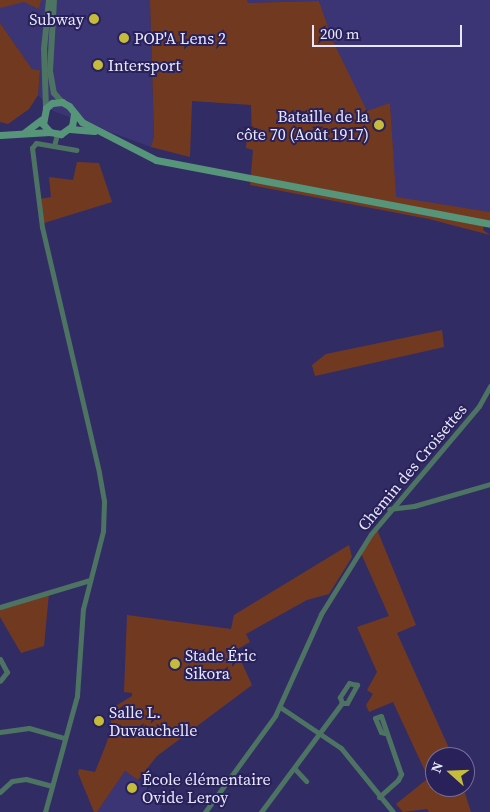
<!DOCTYPE html>
<html>
<head>
<meta charset="utf-8">
<style>
  body { margin:0 }
  #map { position:relative; width:490px; height:812px; overflow:hidden; background:#322c65; font-family:"Source Serif 4",serif }
  div>[style] { position:absolute }
  .built>* { inset:0; background:#3b3475 }
  .green>* { inset:0; background:#713a20 }
  .minor>* { height:5px; margin:-2.5px; padding:0 2.5px; transform-origin:2.5px; border-radius:2.5px; background:#4d7362 }
  .tertiary>* { height:6px; margin:-3px; padding:0 3px; transform-origin:3px; border-radius:3px; background:#4d7362 }
  .secondary>* { height:7px; margin:-3.5px; padding:0 3.5px; transform-origin:3.5px; border-radius:3.5px; background:#56957a }
  .dots>* { width:14px; height:14px; translate:-50% -50%; box-sizing:border-box; border:2px solid #29215a; border-radius:50% }
  span { translate:-50% -50%; white-space:nowrap; text-align:center; line-height:1.15; -webkit-text-stroke:4px #29215a; paint-order:stroke }
  .poi-label { font-size:16px; color:#e7e7fd }
  .right { translate:-100% -50%; text-align:right }
  .left { translate:0 -50%; text-align:left }
  .street-label { font-size:16px; color:#e7e7fd }
  .north { position:absolute; left:425px; top:747px; width:50px; height:50px; box-sizing:border-box; background:#29215a; border:1px solid #75709b; border-radius:50%; rotate:290deg; font-size:14px; font-weight:700; line-height:20px; text-align:center; color:#e7e7fd }
  .north::after { content:''; display:block; margin:auto; width:18px; height:22px; background:#c6bc3c; clip-path:polygon(50% 0,100% 100%,50% 72%,0 100%) }
  .scale { position:absolute; left:312px; top:25px; width:150px; height:22px; box-sizing:border-box; border:2px solid #e7e7fd; border-top:0; padding-left:6px; font-size:15px; line-height:18px; white-space:nowrap; color:#e7e7fd; -webkit-text-stroke:4px #29215a; paint-order:stroke }
</style>
</head>
<body>
<div id="map">
  <div class="built">
    <i style="clip-path:polygon(0 0,150px 0,154px 136px,151px 147px,53px 111px,38px 95px,29px 109px,8px 124px,0 122px,8px 124px,38px 95px,40px 70px,32px 69px,0 23px)"></i>
    <i style="clip-path:polygon(247px 0,490px 0,490px 212px,395px 198px,390px 104px,367px 112px,333px 41px,319px 1px,247px 3px)"></i>
    <i style="clip-path:polygon(125px 771px,162px 797px,160px 812px,97px 812px)"></i>
  </div>
  <div class="green">
    <i style="clip-path:polygon(0 0,41px 0,39px 9px,24px 2px,0 8px)"></i>
    <i style="clip-path:polygon(150px 0,247px 0,248px 3px,319px 1px,333px 41px,367px 111px,390px 103px,396px 197px,490px 212px,490px 221px,485px 220px,483px 230px,490px 235px,429px 219px,250px 185px,253px 150px,246px 148px,247px 137px,252px 137px,251px 105px,192px 101px,190px 157px,151px 147px,154px 136px)"></i>
    <i style="clip-path:polygon(0 23px,32px 69px,40px 70px,38px 95px,29px 109px,8px 124px,0 122px)"></i>
    <i style="clip-path:polygon(77px 162px,99px 163px,112px 202px,44px 223px,40px 199px,51px 197px,49px 177px,73px 180px)"></i>
    <i style="clip-path:polygon(442px 330px,444px 347px,315px 376px,312px 365px,326px 354px)"></i>
    <i style="clip-path:polygon(376px 527px,416px 625px,397px 633px,453px 757px,435px 757px,435px 787px,463px 787px,471px 812px,429px 812px,427px 809px,403px 812px,396px 804px,426px 780px,425px 771px,393px 702px,369px 712px,366px 705px,373px 694px,367px 690px,377px 672px,357px 627px,389px 616px,360px 551px)"></i>
    <i style="clip-path:polygon(349px 545px,352px 557px,329px 594px,307px 600px,246px 634px,250px 642px,236px 650px,252px 685px,157px 756px,138px 780px,125px 771px,97px 812px,94px 812px,78px 773px,79px 769px,95px 772px,107px 742px,114px 707px,132px 696px,132px 693px,124px 692px,127px 615px,231px 629px,234px 615px)"></i>
    <i style="clip-path:polygon(49px 593px,44px 646px,21px 653px,0 617px,0 607px)"></i>
  </div>
  <div class="minor">
    <i style="left:54px;top:146px;width:12px;rotate:-76deg"></i>
    <i style="left:389px;top:509px;width:25px;rotate:-7deg"></i>
    <i style="left:414px;top:506px;width:79px;rotate:-16.1deg"></i>
    <i style="left:0;top:607px;width:94px;rotate:-16.7deg"></i>
    <i style="left:0;top:659px;width:15px;rotate:62deg"></i>
    <i style="left:7px;top:672px;width:11px;rotate:128deg"></i>
    <i style="left:280px;top:707px;width:73px;rotate:33.9deg"></i>
    <i style="left:341px;top:748px;width:82px;rotate:50.9deg"></i>
    <i style="left:0;top:732px;width:29px;rotate:-8deg"></i>
    <i style="left:29px;top:728px;width:37px;rotate:16deg"></i>
    <i style="left:294px;top:768px;width:18px;rotate:47deg"></i>
    <i style="left:0;top:792px;width:16px;rotate:-43deg"></i>
    <i style="left:12px;top:781px;width:14px;rotate:-8deg"></i>
    <i style="left:26px;top:779px;width:27px;rotate:15deg"></i>
    <i style="left:379px;top:797px;width:25px;rotate:-42deg"></i>
    <i style="left:398px;top:780px;width:7px;rotate:-63deg"></i>
    <i style="left:401px;top:774px;width:61px;rotate:-109deg"></i>
    <i style="left:381px;top:716px;width:6px;rotate:162deg"></i>
    <i style="left:375px;top:718px;width:15px;rotate:67deg"></i>
    <i style="left:381px;top:732px;width:4px;rotate:14deg"></i>
    <i style="left:45px;top:812px;width:120px;rotate:-74.6deg"></i>
    <i style="left:77px;top:696px;width:87px;rotate:-86.1deg"></i>
    <i style="left:83px;top:609px;width:81px;rotate:-75.6deg"></i>
    <i style="left:103px;top:531px;width:30px;rotate:-88deg"></i>
    <i style="left:104px;top:501px;width:29px;rotate:-100deg"></i>
    <i style="left:99px;top:472px;width:252px;rotate:-103.1deg"></i>
    <i style="left:42px;top:227px;width:80px;rotate:-97.2deg"></i>
    <i style="left:32px;top:148px;width:6px;rotate:-51deg"></i>
    <i style="left:36px;top:143px;width:41px;rotate:9.9deg"></i>
    <i style="left:205px;top:812px;width:119px;rotate:-53.9deg"></i>
    <i style="left:275px;top:716px;width:112px;rotate:-65.7deg"></i>
    <i style="left:321px;top:614px;width:94px;rotate:-58deg"></i>
    <i style="left:371px;top:534px;width:167px;rotate:-49.8deg"></i>
    <i style="left:479px;top:406px;width:23px;rotate:-61deg"></i>
    <i style="left:261px;top:812px;width:136px;rotate:-53.4deg"></i>
    <i style="left:342px;top:703px;width:5px"></i>
    <i style="left:347px;top:703px;width:21px;rotate:-61deg"></i>
    <i style="left:357px;top:685px;width:8px;rotate:-166deg"></i>
    <i style="left:349px;top:683px;width:17px;rotate:123deg"></i>
    <i style="left:340px;top:697px;width:6px;rotate:72deg"></i>
  </div>
  <div class="tertiary">
    <i style="left:54px;top:0;width:71px;rotate:93.2deg"></i>
    <i style="left:50px;top:71px;width:22px;rotate:80deg"></i>
    <i style="left:54px;top:93px;width:12px;rotate:48deg"></i>
    <i style="left:46px;top:108px;width:59px;rotate:-91.9deg"></i>
    <i style="left:44px;top:49px;width:49px;rotate:-84.2deg"></i>
  </div>
  <div class="secondary">
    <i style="left:74px;top:114px;width:12px;rotate:99deg"></i>
    <i style="left:72px;top:126px;width:14px;rotate:144deg"></i>
    <i style="left:61px;top:134px;width:11px;rotate:-170deg"></i>
    <i style="left:50px;top:132px;width:11px;rotate:-131deg"></i>
    <i style="left:43px;top:124px;width:16px;rotate:-79deg"></i>
    <i style="left:46px;top:108px;width:8px;rotate:-40deg"></i>
    <i style="left:52px;top:103px;width:10px;rotate:-6deg"></i>
    <i style="left:62px;top:102px;width:8px;rotate:30deg"></i>
    <i style="left:69px;top:106px;width:21px;rotate:51deg"></i>
    <i style="left:82px;top:122px;width:83px;rotate:27.2deg"></i>
    <i style="left:156px;top:160px;width:340px;rotate:10.8deg"></i>
    <i style="left:70px;top:129px;width:24px;rotate:5deg"></i>
    <i style="left:25px;top:132px;width:21px;rotate:-37deg"></i>
    <i style="left:0;top:135px;width:50px;rotate:-3.4deg"></i>
  </div>
  <div class="dots">
    <i style="left:94px;top:19px;background:#c6bc3c"></i>
    <i style="left:124px;top:38px;background:#c6bc3c"></i>
    <i style="left:98px;top:65px;background:#c6bc3c"></i>
    <i style="left:379px;top:125px;background:#c6bc3c"></i>
    <i style="left:175px;top:664px;background:#c6bc3c"></i>
    <i style="left:99px;top:721px;background:#c6bc3c"></i>
    <i style="left:132px;top:788px;background:#c6bc3c"></i>
  </div>
  <div class="poi-label">
    <span class="right" style="left:84px;top:19px">Subway</span>
    <span class="left" style="left:134px;top:38px">POP'A Lens 2</span>
    <span class="left" style="left:108px;top:65px">Intersport</span>
    <span class="right" style="left:369px;top:125px">Bataille de la<br>côte 70 (Août 1917)</span>
    <span class="left" style="left:185px;top:664px">Stade Éric<br>Sikora</span>
    <span class="left" style="left:109px;top:721px">Salle L.<br>Duvauchelle</span>
    <span class="left" style="left:142px;top:788px">École élémentaire<br>Ovide Leroy</span>
  </div>
  <div class="street-label">
    <span style="left:412px;top:467px;rotate:-50deg">Chemin des Croisettes</span>
  </div>
  <div class="north">N</div>
  <div class="scale">200 m</div>
</div>
</body>
</html>
